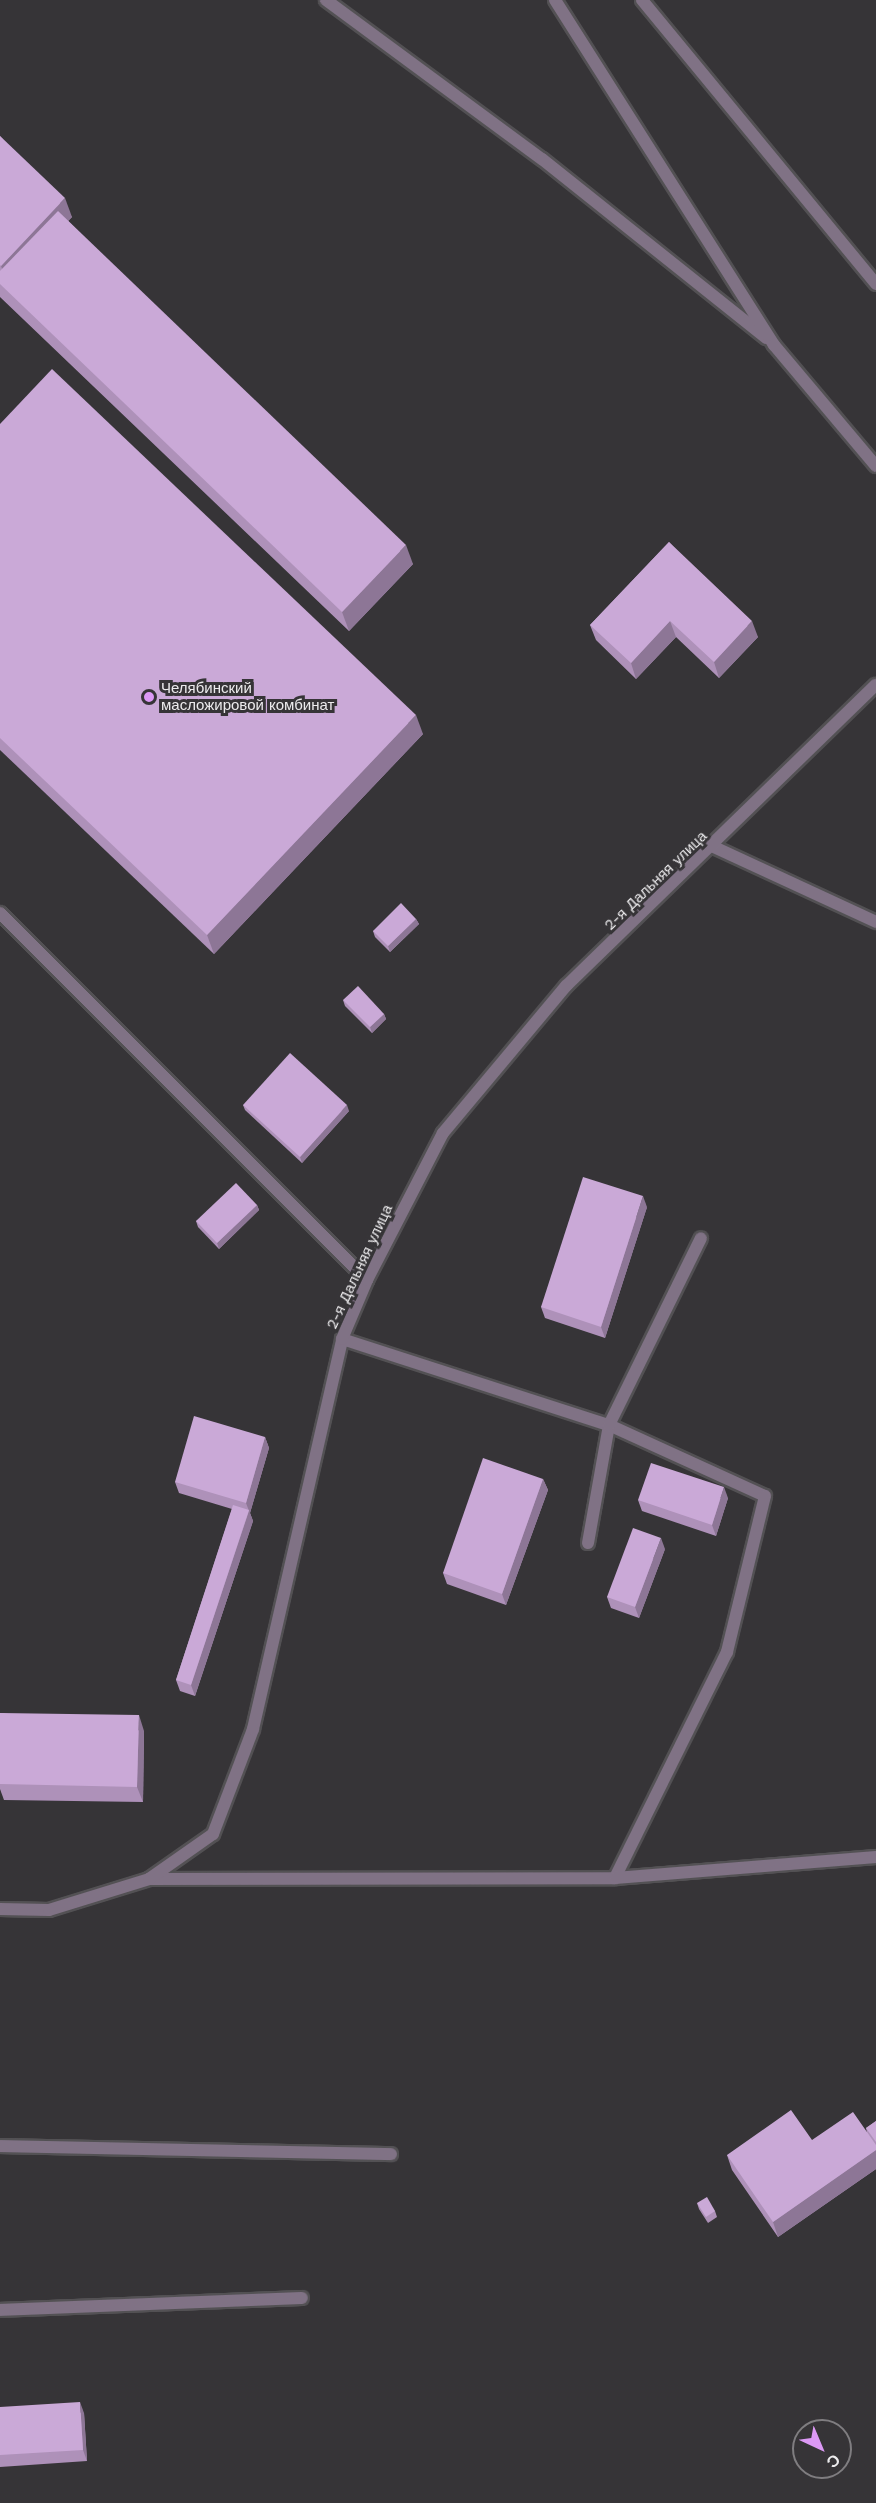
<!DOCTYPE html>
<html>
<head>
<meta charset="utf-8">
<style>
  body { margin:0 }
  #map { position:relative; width:876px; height:2503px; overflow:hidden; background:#363437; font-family:"Work Sans",sans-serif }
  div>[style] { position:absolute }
  .roads { filter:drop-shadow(2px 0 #535154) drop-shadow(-2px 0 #535154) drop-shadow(0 2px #535154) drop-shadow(0 -2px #535154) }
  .service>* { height:12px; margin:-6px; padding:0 6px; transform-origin:6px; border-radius:6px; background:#807285 }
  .minor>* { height:12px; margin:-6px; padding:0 6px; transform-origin:6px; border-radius:6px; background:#807285 }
  .wall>* { inset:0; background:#ae91b9 }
  .shaded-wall>* { inset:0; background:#8d7696 }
  .building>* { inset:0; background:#caa9d7 }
  .dots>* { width:16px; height:16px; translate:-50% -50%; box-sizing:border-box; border:3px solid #363437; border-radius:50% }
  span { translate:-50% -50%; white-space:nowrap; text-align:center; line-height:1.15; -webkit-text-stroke:6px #363437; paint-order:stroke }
  .poi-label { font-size:15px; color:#ecebed }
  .left { translate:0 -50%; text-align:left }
  .street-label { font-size:15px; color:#ecebed }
  .north { position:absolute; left:792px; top:2419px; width:60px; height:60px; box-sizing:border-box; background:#363437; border:2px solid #7f7d80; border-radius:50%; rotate:136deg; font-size:16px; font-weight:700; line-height:24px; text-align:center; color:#ecebed }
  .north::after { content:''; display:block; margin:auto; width:21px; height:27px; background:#dc99f5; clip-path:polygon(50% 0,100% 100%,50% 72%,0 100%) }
</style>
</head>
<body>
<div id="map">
  <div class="roads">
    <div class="service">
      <i style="left:326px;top:0;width:268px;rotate:36.4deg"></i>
      <i style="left:542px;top:159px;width:287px;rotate:38.6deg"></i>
      <i style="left:555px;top:0;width:409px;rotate:57.6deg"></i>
      <i style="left:774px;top:345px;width:158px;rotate:49.9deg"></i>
      <i style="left:642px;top:0;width:368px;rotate:50.5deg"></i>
      <i style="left:714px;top:847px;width:179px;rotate:24.8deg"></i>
      <i style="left:0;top:913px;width:519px;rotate:45deg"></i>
      <i style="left:342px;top:1339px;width:281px;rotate:17.9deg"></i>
      <i style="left:609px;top:1425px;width:171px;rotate:24.5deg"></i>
      <i style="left:765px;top:1496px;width:161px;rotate:103.7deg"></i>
      <i style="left:727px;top:1652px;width:252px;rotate:116.4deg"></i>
      <i style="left:588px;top:1543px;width:120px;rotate:-79.9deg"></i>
      <i style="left:609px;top:1425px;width:208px;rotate:-63.8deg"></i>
      <i style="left:149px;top:1879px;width:466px;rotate:-0.1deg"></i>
      <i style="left:615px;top:1878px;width:262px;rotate:-4.6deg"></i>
      <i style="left:0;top:2146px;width:391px;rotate:1.2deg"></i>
      <i style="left:0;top:2310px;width:302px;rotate:-2.3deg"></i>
    </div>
    <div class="minor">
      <i style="left:0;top:1909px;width:49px;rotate:1.2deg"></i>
      <i style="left:49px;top:1910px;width:105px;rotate:-17.2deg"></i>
      <i style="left:149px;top:1879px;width:78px;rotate:-35.1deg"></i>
      <i style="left:213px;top:1834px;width:112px;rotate:-69.1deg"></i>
      <i style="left:253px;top:1729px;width:400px;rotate:-77.1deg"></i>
      <i style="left:342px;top:1339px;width:64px;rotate:-67deg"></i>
      <i style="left:367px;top:1280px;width:165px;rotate:-62.7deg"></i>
      <i style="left:443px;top:1133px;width:192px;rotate:-50.1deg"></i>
      <i style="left:566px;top:986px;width:432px;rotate:-44.2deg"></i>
    </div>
  </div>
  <div class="wall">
    <i style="clip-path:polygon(0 136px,72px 217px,68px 221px,413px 564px,349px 631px,0 297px)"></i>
    <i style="clip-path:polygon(0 424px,423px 734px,214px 954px,0 750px)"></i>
    <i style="clip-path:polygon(669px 542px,758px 637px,719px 678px,676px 637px,636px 679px,596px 640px,590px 625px)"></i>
    <i style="clip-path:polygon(416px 919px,419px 924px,390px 952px,375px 937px,373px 931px)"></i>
    <i style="clip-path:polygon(343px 1000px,384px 1014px,386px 1019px,372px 1033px,345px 1006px)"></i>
    <i style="clip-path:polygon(243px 1105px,349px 1111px,302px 1163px,245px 1110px)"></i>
    <i style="clip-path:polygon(257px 1205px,259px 1210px,219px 1249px,198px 1227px,196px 1221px)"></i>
    <i style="clip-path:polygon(647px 1207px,605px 1338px,545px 1318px,541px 1307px)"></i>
    <i style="clip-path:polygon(265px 1437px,269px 1448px,250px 1513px,253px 1521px,195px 1696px,180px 1691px,176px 1680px,232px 1509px,179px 1493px,175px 1482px)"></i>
    <i style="clip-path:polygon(543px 1479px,548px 1490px,506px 1605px,447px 1584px,443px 1573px)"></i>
    <i style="clip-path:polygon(728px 1498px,716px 1536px,642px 1511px,638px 1500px)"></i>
    <i style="clip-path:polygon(665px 1549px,639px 1618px,611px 1608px,607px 1597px)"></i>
    <i style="clip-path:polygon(0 1713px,144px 1731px,143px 1802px,4px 1800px,0 1789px)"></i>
    <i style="clip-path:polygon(876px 2121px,876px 2169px,778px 2237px,732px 2170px,727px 2155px,867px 2133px,866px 2128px)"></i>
    <i style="clip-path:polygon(697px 2203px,715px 2211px,717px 2217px,708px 2223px,699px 2209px)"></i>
    <i style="clip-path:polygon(0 2407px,84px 2413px,87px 2461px,0 2467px)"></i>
  </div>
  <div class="shaded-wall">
    <i style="clip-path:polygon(65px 198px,72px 217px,8px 285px,1px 266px)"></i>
    <i style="clip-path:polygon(406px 545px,413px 564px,349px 631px,342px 612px)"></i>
    <i style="clip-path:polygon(670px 621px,676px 637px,636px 679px,631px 663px)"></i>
    <i style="clip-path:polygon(752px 621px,758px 637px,719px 678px,714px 662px)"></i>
    <i style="clip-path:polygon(416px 715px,423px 734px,214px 954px,207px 935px)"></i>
    <i style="clip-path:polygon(416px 919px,419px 924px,390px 952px,388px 946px)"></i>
    <i style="clip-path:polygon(384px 1014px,386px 1019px,372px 1033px,370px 1027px)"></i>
    <i style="clip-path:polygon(347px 1105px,349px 1111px,302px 1163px,300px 1157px)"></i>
    <i style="clip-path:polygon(643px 1196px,647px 1207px,605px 1338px,601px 1327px)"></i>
    <i style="clip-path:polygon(257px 1205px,259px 1210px,219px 1249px,217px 1243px)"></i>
    <i style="clip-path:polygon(265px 1437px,269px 1448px,250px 1513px,253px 1521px,195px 1696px,191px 1685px,249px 1511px,246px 1503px)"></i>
    <i style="clip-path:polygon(543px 1479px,548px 1490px,506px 1605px,502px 1594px)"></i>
    <i style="clip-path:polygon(724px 1487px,728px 1498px,716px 1536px,712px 1525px)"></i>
    <i style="clip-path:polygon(661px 1538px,665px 1549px,639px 1618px,635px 1607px)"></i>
    <i style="clip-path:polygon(139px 1715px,144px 1731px,143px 1802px,137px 1787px)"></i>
    <i style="clip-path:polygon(876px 2150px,876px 2169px,778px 2237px,773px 2222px)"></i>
    <i style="clip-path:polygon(80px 2402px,84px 2413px,87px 2461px,83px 2450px)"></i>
  </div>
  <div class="building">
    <i style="clip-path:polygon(0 136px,65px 198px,1px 266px,0 265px)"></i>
    <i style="clip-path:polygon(58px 211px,406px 545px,342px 612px,0 284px,0 271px)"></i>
    <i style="clip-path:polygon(52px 369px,416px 715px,207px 935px,0 738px,0 424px)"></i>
    <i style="clip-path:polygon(669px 542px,752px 621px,714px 662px,670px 621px,631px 663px,590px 625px)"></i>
    <i style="clip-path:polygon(401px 903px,416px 919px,388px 946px,373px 931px)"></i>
    <i style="clip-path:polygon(358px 986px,384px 1014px,370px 1027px,343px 1000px)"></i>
    <i style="clip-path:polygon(290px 1053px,347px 1105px,300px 1157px,243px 1105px)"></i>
    <i style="clip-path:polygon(583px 1177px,643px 1196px,601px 1327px,541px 1307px)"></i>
    <i style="clip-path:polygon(236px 1183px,257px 1205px,217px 1243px,196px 1221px)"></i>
    <i style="clip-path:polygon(194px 1416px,265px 1437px,246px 1503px,175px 1482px)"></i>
    <i style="clip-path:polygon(483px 1458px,543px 1479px,502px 1594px,443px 1573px)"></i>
    <i style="clip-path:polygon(651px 1463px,724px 1487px,712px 1525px,638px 1500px)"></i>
    <i style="clip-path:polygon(233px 1505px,249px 1510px,191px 1685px,176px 1680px)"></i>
    <i style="clip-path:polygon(633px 1528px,661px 1538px,635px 1607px,607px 1597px)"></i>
    <i style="clip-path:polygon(0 1713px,139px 1715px,137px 1787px,0 1784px)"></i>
    <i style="clip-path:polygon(791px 2110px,812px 2140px,853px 2112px,876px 2145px,876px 2150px,773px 2222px,727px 2155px)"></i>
    <i style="clip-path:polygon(876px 2121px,876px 2142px,866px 2128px)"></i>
    <i style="clip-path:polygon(707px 2197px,715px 2211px,706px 2217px,697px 2203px)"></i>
    <i style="clip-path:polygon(80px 2402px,83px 2450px,0 2455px,0 2407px)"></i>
  </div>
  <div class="dots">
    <i style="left:149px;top:697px;background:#dc99f5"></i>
  </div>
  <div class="poi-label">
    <span class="left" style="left:161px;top:697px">Челябинский<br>масложировой комбинат</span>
  </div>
  <div class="street-label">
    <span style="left:656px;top:881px;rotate:-44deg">2-я Дальняя улица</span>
    <span style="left:360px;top:1267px;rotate:-65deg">2-я Дальняя улица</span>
  </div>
  <div class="north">С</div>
</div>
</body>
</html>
